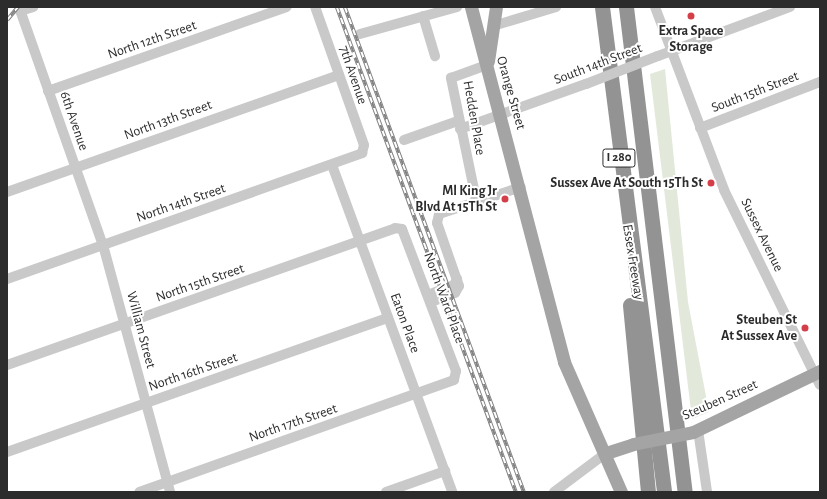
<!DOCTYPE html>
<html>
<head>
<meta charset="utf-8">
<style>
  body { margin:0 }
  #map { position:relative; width:827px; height:499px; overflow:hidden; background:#fff; font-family:"Alegreya Sans",sans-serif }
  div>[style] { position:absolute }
  .green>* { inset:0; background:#e2e8da }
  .minor>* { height:10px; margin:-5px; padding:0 5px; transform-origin:5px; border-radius:5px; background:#c9c9c9 }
  .major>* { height:13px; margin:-6.5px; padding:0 6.5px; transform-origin:6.5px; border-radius:6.5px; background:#a4a4a4 }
  .highway>* { height:15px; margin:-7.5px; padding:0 7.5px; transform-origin:7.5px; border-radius:7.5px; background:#939393 }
  .rail>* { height:3.5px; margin-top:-1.75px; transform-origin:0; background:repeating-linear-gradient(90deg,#fff 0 6px,#818181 0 12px); box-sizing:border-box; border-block:1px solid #818181 }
  .minor-bridge>* { height:10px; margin:-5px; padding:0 5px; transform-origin:5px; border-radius:5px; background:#c9c9c9 }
  .major-bridge>* { height:13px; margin:-6.5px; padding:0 6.5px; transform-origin:6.5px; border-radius:6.5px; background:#a4a4a4 }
  .dots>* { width:11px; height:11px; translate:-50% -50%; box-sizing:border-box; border:2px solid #fff; border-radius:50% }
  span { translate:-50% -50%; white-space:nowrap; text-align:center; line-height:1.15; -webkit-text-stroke:4px #fff; paint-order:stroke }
  .shield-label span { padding:1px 3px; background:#fff; border:1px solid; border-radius:3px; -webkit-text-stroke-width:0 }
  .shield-label { font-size:13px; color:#2c2c2c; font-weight:700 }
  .poi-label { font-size:14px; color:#2c2c2c; font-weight:700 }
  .right { translate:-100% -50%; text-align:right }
  .street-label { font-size:14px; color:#2c2c2c }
  .frame { position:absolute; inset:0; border:8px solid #2c2c2c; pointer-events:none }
</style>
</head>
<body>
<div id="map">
  <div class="green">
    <i style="clip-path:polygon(665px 69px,688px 302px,709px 412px,692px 419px,650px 74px)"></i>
  </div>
  <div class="minor">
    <i style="left:19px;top:7px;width:252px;rotate:70.6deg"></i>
    <i style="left:103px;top:245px;width:256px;rotate:74.8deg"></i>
    <i style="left:655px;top:7px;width:196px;rotate:69.3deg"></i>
    <i style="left:724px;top:190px;width:217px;rotate:63.8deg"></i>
    <i style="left:20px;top:11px;width:14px;rotate:-17deg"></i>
    <i style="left:423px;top:16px;width:42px;rotate:73.3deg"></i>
    <i style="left:493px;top:26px;width:66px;rotate:-16.8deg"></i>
    <i style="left:360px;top:34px;width:101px;rotate:-15.6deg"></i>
    <i style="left:658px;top:56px;width:141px;rotate:-20.4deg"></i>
    <i style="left:48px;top:91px;width:253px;rotate:-19.4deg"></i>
    <i style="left:700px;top:128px;width:129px;rotate:-21deg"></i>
    <i style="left:460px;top:129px;width:134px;rotate:-19.7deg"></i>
    <i style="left:404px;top:140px;width:57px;rotate:-19.4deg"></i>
    <i style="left:332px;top:165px;width:348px;rotate:69.8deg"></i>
    <i style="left:7px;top:192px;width:352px;rotate:-19.4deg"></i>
    <i style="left:476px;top:199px;width:124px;rotate:-101.7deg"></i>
    <i style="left:451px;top:78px;width:38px;rotate:-20deg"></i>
    <i style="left:7px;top:279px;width:377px;rotate:-19.5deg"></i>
    <i style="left:362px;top:153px;width:8px;rotate:-76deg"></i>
    <i style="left:364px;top:145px;width:146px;rotate:-109.5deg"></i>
    <i style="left:428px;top:295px;width:28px;rotate:-21deg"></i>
    <i style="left:454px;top:285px;width:7px;rotate:-63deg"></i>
    <i style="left:431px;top:302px;width:26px;rotate:-21deg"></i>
    <i style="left:455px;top:293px;width:8px;rotate:-60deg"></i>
    <i style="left:459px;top:286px;width:67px;rotate:-109.2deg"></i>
    <i style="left:437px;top:223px;width:9px;rotate:-77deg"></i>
    <i style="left:439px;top:214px;width:86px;rotate:-18.2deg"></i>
    <i style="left:7px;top:365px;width:411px;rotate:-19.4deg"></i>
    <i style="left:395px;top:228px;width:7px;rotate:8deg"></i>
    <i style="left:402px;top:229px;width:152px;rotate:69.2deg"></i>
    <i style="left:456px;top:371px;width:9px;rotate:103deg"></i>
    <i style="left:454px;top:380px;width:334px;rotate:160.4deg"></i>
    <i style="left:698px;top:430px;width:63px;rotate:81.7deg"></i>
    <i style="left:7px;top:452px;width:404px;rotate:-19.4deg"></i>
    <i style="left:386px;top:492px;width:63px;rotate:-19.6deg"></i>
    <i style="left:554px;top:492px;width:65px;rotate:-36.9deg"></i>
  </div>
  <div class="major">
    <i style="left:471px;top:7px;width:367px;rotate:75.3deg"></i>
    <i style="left:564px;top:362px;width:142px;rotate:66.3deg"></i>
    <i style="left:488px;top:61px;width:55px;rotate:-81.6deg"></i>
    <i style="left:693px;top:432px;width:141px;rotate:-25.7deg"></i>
    <i style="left:606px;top:453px;width:28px;rotate:-18deg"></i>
  </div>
  <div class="highway">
    <i style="left:602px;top:7px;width:489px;rotate:82.7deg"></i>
    <i style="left:626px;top:7px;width:489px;rotate:83.1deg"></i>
    <i style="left:630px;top:305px;width:188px;rotate:84.5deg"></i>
  </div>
  <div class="rail">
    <i style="left:337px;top:7px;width:517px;rotate:69.74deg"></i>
    <i style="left:345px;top:7px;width:517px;rotate:69.74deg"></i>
    <i style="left:7px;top:20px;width:17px;rotate:-50deg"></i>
  </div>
  <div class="minor-bridge">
    <i style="left:586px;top:84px;width:77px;rotate:-21.3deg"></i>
  </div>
  <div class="major-bridge">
    <i style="left:633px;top:444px;width:61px;rotate:-11.3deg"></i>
  </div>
  <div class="dots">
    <i style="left:691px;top:16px;background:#d33e49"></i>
    <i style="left:711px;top:183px;background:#d33e49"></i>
    <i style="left:505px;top:199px;background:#d33e49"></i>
    <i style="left:805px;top:328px;background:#d33e49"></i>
  </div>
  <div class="shield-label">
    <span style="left:619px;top:158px">I 280</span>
  </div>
  <div class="poi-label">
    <span style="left:691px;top:39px">Extra Space<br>Storage</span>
    <span class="right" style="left:703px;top:183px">Sussex Ave At South 15Th St</span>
    <span class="right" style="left:497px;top:199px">Ml King Jr<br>Blvd At 15Th St</span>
    <span class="right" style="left:797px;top:328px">Steuben St<br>At Sussex Ave</span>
  </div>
  <div class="street-label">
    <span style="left:152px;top:40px;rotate:-19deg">North 12th Street</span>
    <span style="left:598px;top:64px;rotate:-21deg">South 14th Street</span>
    <span style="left:353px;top:75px;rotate:71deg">7th Avenue</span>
    <span style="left:755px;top:92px;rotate:-21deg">South 15th Street</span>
    <span style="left:511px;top:93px;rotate:74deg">Orange Street</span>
    <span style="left:474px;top:118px;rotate:80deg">Hedden Place</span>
    <span style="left:168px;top:120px;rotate:-20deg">North 13th Street</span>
    <span style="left:74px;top:121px;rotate:71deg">6th Avenue</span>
    <span style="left:181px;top:203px;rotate:-19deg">North 14th Street</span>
    <span style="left:762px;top:235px;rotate:64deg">Sussex Avenue</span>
    <span style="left:633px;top:262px;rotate:81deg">Essex Freeway</span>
    <span style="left:200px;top:283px;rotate:-19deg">North 15th Street</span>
    <span style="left:444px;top:298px;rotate:70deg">North Ward Place</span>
    <span style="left:405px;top:323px;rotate:70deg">Eaton Place</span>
    <span style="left:141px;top:330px;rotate:75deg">William Street</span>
    <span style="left:193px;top:372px;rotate:-19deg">North 16th Street</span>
    <span style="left:720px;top:400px;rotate:-24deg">Steuben Street</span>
    <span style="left:293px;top:423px;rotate:-19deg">North 17th Street</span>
  </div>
  <div class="frame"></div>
</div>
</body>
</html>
